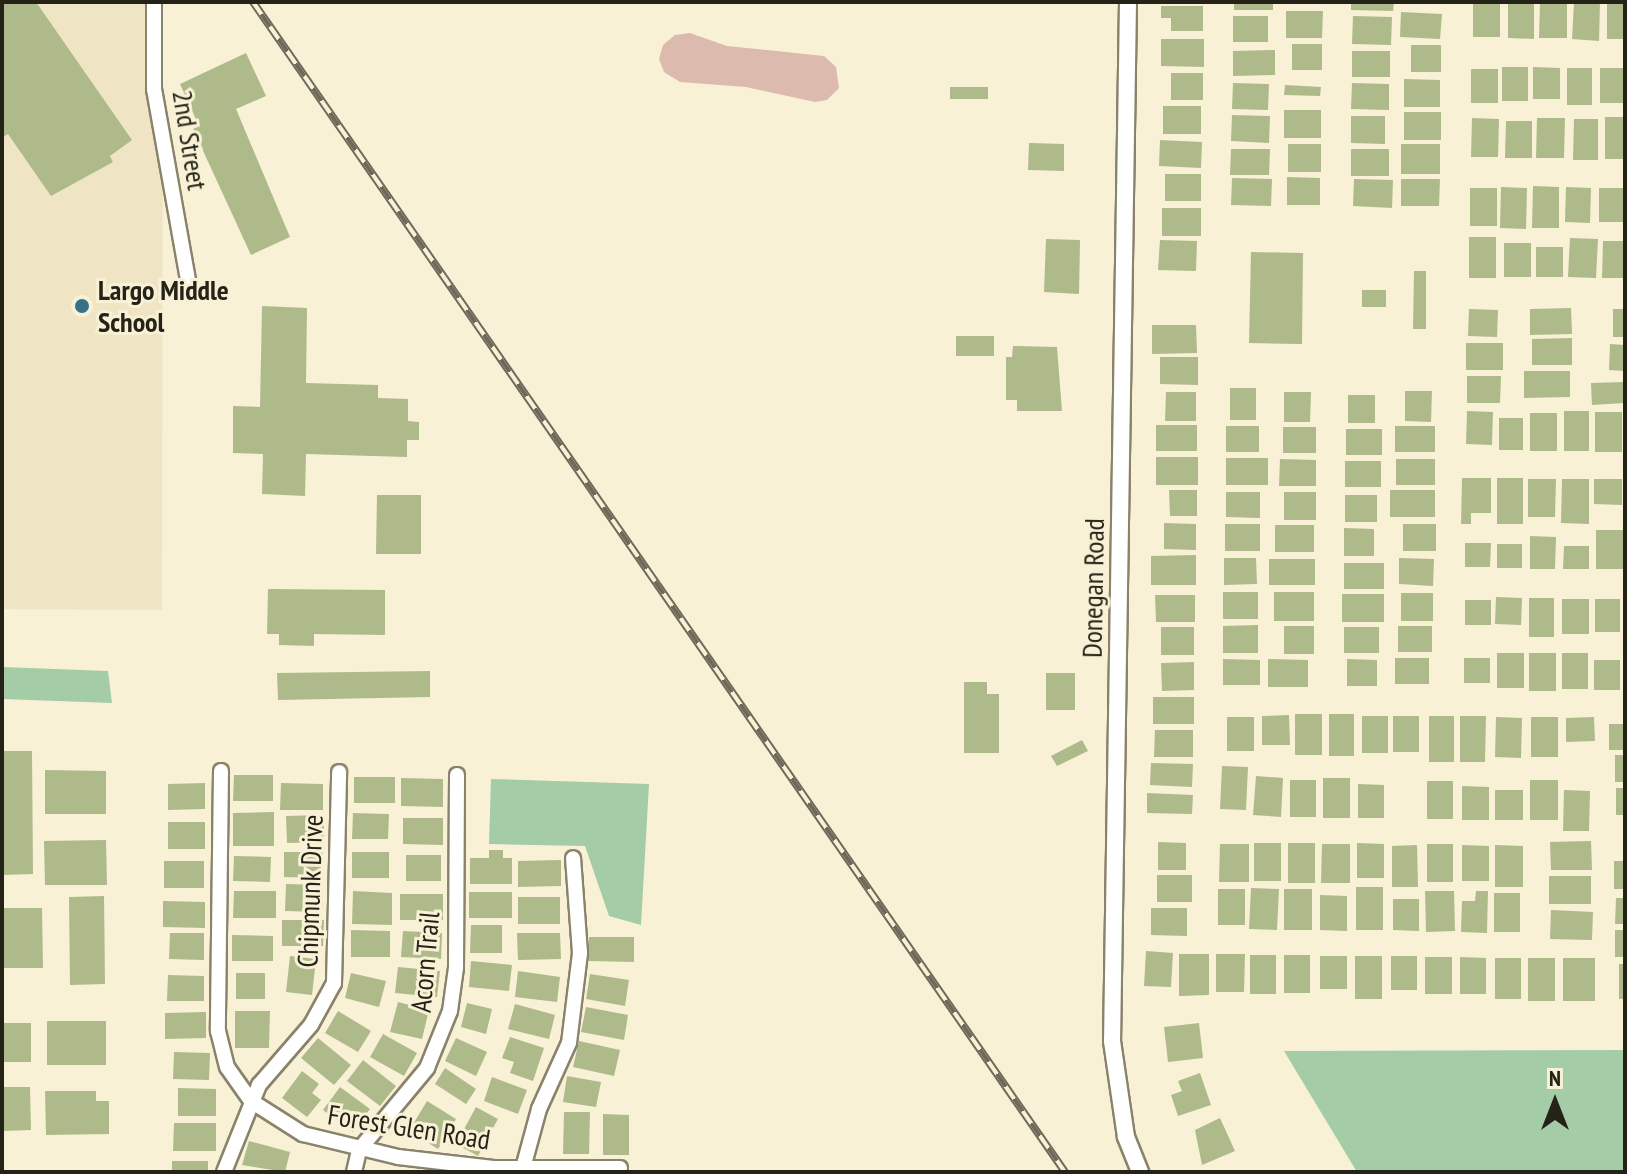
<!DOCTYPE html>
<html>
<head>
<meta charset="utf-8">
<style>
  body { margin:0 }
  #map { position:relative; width:1627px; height:1174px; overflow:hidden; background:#f9f1d6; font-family:"PT Sans Narrow",sans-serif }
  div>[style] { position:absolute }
  .built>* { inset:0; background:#efe5c4 }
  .green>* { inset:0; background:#dcbaae }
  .water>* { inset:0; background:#a4cca7 }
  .building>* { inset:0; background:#aeba8a }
  .roads { filter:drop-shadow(2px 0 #8a836b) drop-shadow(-2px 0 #8a836b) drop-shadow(0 2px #8a836b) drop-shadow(0 -2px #8a836b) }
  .minor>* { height:14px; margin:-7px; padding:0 7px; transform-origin:7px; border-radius:7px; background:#fff }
  .tertiary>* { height:16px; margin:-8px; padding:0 8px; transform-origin:8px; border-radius:8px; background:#fff }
  .rail>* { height:8px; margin-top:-4px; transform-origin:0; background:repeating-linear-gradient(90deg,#f9f1d6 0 15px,#6e6959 0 30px); box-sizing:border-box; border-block:2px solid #6e6959 }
  .dots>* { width:22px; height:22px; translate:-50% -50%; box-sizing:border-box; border:4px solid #f9f1d6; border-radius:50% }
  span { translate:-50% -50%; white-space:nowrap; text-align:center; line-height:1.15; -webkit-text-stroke:6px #f9f1d6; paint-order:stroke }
  .street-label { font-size:28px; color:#252218 }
  .poi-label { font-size:28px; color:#252218; font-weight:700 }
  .left { translate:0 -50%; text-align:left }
  .frame { position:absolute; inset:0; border:4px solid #252218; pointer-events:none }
  .north { position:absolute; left:1515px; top:1062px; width:80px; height:80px; -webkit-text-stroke:6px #f9f1d6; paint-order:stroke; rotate:0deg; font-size:22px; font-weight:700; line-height:32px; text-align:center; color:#252218 }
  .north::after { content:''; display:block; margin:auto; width:28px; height:36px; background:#252218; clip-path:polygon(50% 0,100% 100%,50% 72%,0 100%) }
</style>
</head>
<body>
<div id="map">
  <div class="built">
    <i style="clip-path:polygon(2px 2px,163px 2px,162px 610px,2px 609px)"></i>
  </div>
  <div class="green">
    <i style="clip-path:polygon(690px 33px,727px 46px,824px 56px,836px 67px,839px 88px,827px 100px,815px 102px,746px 87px,680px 82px,664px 72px,659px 59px,663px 45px,675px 35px)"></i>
  </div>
  <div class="water">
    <i style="clip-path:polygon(2px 667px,108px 671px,112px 703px,2px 699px)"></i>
    <i style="clip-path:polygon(491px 779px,649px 784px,641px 925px,609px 916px,585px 846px,489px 844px)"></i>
    <i style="clip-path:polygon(1625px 1050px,1625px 1172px,1357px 1172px,1284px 1051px)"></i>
  </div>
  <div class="building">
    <i style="clip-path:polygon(2px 2px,36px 2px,132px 140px,110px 156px,113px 162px,51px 196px,8px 134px,2px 138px)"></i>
    <i style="clip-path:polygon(1234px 2px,1273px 2px,1273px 10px,1234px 10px)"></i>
    <i style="clip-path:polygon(1351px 2px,1394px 2px,1393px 11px,1351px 10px)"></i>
    <i style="clip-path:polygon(1473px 2px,1500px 2px,1500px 37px,1473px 37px)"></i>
    <i style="clip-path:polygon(1508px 2px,1534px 2px,1534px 39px,1508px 38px)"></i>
    <i style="clip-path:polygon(1540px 2px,1567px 2px,1567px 38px,1539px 38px)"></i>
    <i style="clip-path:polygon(1574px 2px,1600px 2px,1599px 41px,1572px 39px)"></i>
    <i style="clip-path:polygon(1607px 3px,1625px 3px,1625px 39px,1607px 39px)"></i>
    <i style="clip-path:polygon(1161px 6px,1203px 6px,1203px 31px,1171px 31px,1171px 18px,1161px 18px)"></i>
    <i style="clip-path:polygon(1286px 11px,1323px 11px,1322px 38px,1286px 38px)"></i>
    <i style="clip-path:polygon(1401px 12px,1442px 14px,1440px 39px,1400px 37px)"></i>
    <i style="clip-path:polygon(1233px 16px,1268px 16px,1268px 42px,1233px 42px)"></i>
    <i style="clip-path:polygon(1353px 16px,1392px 17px,1391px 45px,1352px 44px)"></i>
    <i style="clip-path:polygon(1161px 39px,1204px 39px,1204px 67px,1161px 66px)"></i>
    <i style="clip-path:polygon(1292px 44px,1322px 44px,1322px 70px,1292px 70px)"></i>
    <i style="clip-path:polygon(1411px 45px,1441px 45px,1441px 72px,1411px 72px)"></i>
    <i style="clip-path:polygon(1275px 50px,1275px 75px,1233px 76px,1233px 51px)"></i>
    <i style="clip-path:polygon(1352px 51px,1390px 51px,1390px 77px,1352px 77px)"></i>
    <i style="clip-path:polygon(246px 53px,266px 96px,236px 109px,290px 237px,251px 255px,193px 129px,199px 126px,180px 84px)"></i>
    <i style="clip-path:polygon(1502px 67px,1528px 67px,1528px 101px,1502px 101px)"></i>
    <i style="clip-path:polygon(1533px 67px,1560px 68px,1560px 99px,1533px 99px)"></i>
    <i style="clip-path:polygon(1567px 68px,1592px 68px,1592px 105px,1567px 105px)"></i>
    <i style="clip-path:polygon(1600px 68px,1625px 68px,1625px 103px,1600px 103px)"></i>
    <i style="clip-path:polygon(1471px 69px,1498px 69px,1498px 103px,1471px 103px)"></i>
    <i style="clip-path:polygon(1171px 73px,1203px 73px,1203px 100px,1171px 100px)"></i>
    <i style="clip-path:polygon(1404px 79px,1440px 80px,1440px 107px,1404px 107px)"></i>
    <i style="clip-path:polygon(1233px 83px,1269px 84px,1268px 110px,1232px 109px)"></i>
    <i style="clip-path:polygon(1352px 83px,1389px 84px,1389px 110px,1351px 109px)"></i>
    <i style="clip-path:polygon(1285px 85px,1321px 87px,1320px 96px,1284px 95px)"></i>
    <i style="clip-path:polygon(950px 87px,988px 87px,988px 99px,950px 99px)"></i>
    <i style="clip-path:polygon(1163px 106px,1201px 106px,1201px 134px,1163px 134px)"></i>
    <i style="clip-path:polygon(1284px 110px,1321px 110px,1321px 138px,1284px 138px)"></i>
    <i style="clip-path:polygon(1404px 112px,1441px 112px,1441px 140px,1404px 140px)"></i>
    <i style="clip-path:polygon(1232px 115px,1270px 116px,1269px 143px,1231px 141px)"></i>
    <i style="clip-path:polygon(1351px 116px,1385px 116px,1385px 144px,1351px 143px)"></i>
    <i style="clip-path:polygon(1605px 117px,1625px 117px,1625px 159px,1605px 159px)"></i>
    <i style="clip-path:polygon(1472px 118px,1499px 119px,1498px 157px,1471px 157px)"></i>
    <i style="clip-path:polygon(1537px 118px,1565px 118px,1564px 158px,1536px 158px)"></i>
    <i style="clip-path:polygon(1574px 119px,1598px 119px,1598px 160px,1573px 160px)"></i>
    <i style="clip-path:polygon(1506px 121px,1532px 121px,1532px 158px,1505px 158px)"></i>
    <i style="clip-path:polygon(1160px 140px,1202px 142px,1201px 168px,1159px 166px)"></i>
    <i style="clip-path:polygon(1029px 143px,1064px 144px,1064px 171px,1028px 170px)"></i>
    <i style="clip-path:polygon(1288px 144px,1321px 144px,1321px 172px,1288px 172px)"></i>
    <i style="clip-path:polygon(1401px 144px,1440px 144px,1440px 174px,1401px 174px)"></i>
    <i style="clip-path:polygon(1231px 149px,1270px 149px,1269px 175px,1230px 175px)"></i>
    <i style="clip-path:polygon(1351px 149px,1389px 149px,1389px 176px,1351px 176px)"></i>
    <i style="clip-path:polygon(1165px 174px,1201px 174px,1201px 201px,1165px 201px)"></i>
    <i style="clip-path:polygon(1287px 177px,1320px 178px,1320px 205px,1287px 205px)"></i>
    <i style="clip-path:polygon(1232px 178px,1272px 179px,1271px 206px,1231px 205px)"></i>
    <i style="clip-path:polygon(1354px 179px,1393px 180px,1392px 208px,1353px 206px)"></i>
    <i style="clip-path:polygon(1401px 179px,1440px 179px,1439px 206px,1401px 206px)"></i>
    <i style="clip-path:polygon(1533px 186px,1559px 187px,1559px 228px,1532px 228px)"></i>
    <i style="clip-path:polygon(1501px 187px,1527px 188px,1526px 229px,1500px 228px)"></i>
    <i style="clip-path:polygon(1566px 187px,1591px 188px,1590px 223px,1565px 222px)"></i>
    <i style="clip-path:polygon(1470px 188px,1497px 188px,1497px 226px,1470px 226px)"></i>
    <i style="clip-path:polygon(1599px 188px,1625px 188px,1625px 222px,1599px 222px)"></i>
    <i style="clip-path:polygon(1162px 208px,1201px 208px,1201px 236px,1162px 236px)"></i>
    <i style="clip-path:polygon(1469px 237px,1496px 237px,1496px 278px,1469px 278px)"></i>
    <i style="clip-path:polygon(1570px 238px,1598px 239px,1596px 278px,1568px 277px)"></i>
    <i style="clip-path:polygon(1046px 239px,1080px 240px,1079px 294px,1044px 292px)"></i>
    <i style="clip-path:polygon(1160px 240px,1197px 241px,1196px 271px,1158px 270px)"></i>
    <i style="clip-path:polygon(1603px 241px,1625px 241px,1625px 278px,1602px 278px)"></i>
    <i style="clip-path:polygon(1504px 243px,1531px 243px,1531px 277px,1504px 277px)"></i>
    <i style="clip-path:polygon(1536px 247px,1563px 247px,1563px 277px,1536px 277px)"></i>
    <i style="clip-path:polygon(1251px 252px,1303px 253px,1302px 344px,1249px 343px)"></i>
    <i style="clip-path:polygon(1414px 271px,1426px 271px,1426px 329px,1413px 329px)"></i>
    <i style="clip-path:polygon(1362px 290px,1386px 290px,1386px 307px,1362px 307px)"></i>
    <i style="clip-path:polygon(262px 306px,307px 308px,306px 383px,378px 385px,378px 398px,408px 399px,408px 421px,419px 422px,419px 440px,407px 440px,407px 457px,306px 454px,305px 496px,262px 494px,263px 454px,233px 453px,233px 406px,260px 407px)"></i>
    <i style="clip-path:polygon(1571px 308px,1572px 334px,1530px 335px,1530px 309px)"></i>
    <i style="clip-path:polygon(1469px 309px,1498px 310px,1497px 337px,1468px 336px)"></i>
    <i style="clip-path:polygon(1613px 309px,1625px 309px,1625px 337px,1613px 337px)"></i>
    <i style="clip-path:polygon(1152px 325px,1196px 325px,1197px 353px,1152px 354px)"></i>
    <i style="clip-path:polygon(956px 336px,994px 336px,994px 356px,956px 356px)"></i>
    <i style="clip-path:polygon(1572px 338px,1572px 365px,1532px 365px,1532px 339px)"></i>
    <i style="clip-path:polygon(1466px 343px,1503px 343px,1503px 370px,1466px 370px)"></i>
    <i style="clip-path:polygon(1610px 344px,1625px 345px,1625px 371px,1609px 370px)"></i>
    <i style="clip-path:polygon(1013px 346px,1057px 347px,1062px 411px,1017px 411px,1017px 400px,1006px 400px,1006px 357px,1012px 357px)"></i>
    <i style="clip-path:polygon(1160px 357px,1198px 357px,1198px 385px,1160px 384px)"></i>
    <i style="clip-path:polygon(1524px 371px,1570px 371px,1570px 397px,1524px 398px)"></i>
    <i style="clip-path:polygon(1467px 376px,1501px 376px,1500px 403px,1467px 403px)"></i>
    <i style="clip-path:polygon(1625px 382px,1625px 403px,1592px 405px,1591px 383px)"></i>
    <i style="clip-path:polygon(1230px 388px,1256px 388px,1256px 420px,1230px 420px)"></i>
    <i style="clip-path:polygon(1405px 391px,1432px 391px,1431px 422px,1405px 421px)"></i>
    <i style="clip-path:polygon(1166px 392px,1196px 392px,1196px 421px,1165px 421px)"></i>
    <i style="clip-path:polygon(1284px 392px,1311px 392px,1310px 422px,1284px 422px)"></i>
    <i style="clip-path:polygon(1348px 395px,1375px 395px,1375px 423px,1348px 423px)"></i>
    <i style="clip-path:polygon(1467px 411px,1493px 412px,1492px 445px,1466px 444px)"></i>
    <i style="clip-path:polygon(1564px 411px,1589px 411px,1589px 451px,1564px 451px)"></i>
    <i style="clip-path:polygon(1595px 412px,1622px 412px,1622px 452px,1595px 452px)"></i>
    <i style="clip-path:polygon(1530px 413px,1557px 413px,1557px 451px,1530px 451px)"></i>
    <i style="clip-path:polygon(1499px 418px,1523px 418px,1523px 450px,1499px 450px)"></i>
    <i style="clip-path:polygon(1156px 425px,1197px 425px,1197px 451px,1156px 451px)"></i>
    <i style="clip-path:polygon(1226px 426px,1259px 426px,1259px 452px,1226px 452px)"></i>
    <i style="clip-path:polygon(1395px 426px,1435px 426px,1435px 452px,1395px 452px)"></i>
    <i style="clip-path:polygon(1283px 427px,1316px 427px,1316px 453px,1283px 453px)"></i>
    <i style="clip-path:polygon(1346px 429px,1382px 429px,1382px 455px,1346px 455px)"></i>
    <i style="clip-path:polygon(1156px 457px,1198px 457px,1198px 485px,1156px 485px)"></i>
    <i style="clip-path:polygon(1226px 458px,1268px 458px,1268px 485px,1226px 485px)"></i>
    <i style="clip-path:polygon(1280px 459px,1316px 460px,1316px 486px,1279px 486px)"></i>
    <i style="clip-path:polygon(1396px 459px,1435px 459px,1435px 485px,1396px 485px)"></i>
    <i style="clip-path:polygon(1345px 461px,1381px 461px,1381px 487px,1345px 487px)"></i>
    <i style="clip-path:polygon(1462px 478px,1491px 478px,1491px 513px,1471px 513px,1471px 524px,1461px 524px)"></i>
    <i style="clip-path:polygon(1497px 478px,1523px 478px,1523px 524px,1497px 524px)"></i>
    <i style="clip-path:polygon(1528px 479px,1556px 479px,1555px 517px,1528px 517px)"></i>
    <i style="clip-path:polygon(1562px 479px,1589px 479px,1589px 524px,1561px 523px)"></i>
    <i style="clip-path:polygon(1594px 479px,1622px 479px,1622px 505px,1594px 504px)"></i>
    <i style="clip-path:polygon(1169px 490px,1197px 490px,1197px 516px,1170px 516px)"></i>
    <i style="clip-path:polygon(1390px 490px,1435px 490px,1435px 517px,1390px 517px)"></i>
    <i style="clip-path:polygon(1226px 492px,1260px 492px,1260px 518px,1226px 517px)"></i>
    <i style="clip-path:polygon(1284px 492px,1316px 492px,1316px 520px,1284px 520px)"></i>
    <i style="clip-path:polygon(377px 495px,421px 495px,421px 554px,376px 554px)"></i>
    <i style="clip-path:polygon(1345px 495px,1377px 495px,1377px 522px,1345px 522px)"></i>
    <i style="clip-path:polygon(1164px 523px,1196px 524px,1196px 550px,1164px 549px)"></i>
    <i style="clip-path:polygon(1225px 524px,1260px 524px,1260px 551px,1225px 551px)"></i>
    <i style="clip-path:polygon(1403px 524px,1436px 524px,1436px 551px,1403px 551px)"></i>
    <i style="clip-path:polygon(1275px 525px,1314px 525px,1314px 552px,1275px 552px)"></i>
    <i style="clip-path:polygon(1344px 528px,1374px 529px,1374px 556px,1344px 556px)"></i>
    <i style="clip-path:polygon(1596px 530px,1623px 530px,1623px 569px,1596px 569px)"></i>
    <i style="clip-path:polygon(1530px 536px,1556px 537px,1555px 569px,1530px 569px)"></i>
    <i style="clip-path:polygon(1465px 543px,1491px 543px,1490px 567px,1465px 567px)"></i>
    <i style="clip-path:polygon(1497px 544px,1522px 544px,1522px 568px,1497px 568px)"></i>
    <i style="clip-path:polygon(1564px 546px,1589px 546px,1589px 569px,1563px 569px)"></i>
    <i style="clip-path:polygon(1196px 555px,1196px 585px,1151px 585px,1151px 556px)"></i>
    <i style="clip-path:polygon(1224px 558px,1256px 558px,1257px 584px,1224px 585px)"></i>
    <i style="clip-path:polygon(1399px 558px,1434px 559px,1433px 586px,1399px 584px)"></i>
    <i style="clip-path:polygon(1269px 559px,1315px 559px,1315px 585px,1269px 585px)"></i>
    <i style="clip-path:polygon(1344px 563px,1384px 563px,1384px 589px,1344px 589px)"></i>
    <i style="clip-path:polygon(268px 589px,385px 590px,385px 635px,314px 634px,314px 646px,279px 645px,279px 634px,267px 634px)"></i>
    <i style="clip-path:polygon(1223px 592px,1258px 592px,1258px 619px,1223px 619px)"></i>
    <i style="clip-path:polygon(1274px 592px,1314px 592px,1314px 621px,1274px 621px)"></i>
    <i style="clip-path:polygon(1401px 593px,1433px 593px,1433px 621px,1401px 621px)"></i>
    <i style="clip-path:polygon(1342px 594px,1384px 594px,1384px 622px,1342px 622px)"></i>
    <i style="clip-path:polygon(1155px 595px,1195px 595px,1195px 622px,1156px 622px)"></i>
    <i style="clip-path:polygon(1496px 597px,1522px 598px,1521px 625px,1495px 624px)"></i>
    <i style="clip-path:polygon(1529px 598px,1554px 598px,1554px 637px,1529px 637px)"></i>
    <i style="clip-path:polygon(1562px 599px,1589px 599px,1589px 634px,1562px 634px)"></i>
    <i style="clip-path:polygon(1595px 599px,1620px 599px,1620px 632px,1595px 632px)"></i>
    <i style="clip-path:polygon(1465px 600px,1491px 600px,1491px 625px,1465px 625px)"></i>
    <i style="clip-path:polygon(1258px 625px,1258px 653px,1223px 653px,1223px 626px)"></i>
    <i style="clip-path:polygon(1284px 626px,1314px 626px,1314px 654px,1284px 654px)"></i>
    <i style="clip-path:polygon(1398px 626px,1432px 626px,1432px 652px,1398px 652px)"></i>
    <i style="clip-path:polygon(1161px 627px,1194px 627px,1194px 655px,1161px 655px)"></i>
    <i style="clip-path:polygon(1344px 627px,1379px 627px,1379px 653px,1344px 653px)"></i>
    <i style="clip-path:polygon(1497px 653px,1524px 653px,1524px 688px,1497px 688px)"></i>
    <i style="clip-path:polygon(1529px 653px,1556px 653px,1556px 691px,1529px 691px)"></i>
    <i style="clip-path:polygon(1562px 653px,1588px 653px,1588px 689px,1562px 689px)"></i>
    <i style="clip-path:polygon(1395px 658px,1429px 658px,1429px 684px,1395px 684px)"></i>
    <i style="clip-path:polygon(1464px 658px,1490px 658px,1490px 683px,1464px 683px)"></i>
    <i style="clip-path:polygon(1223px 659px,1260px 660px,1260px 685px,1223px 685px)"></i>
    <i style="clip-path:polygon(1268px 659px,1308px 660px,1308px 687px,1268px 687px)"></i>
    <i style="clip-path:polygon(1347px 659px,1377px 660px,1377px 686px,1347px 686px)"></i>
    <i style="clip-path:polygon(1594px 660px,1620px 660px,1620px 690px,1594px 690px)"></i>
    <i style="clip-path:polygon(1194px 662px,1194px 690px,1162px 691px,1161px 663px)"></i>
    <i style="clip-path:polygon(430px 671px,430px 697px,278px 700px,277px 673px)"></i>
    <i style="clip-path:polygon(1046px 673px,1075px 673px,1075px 710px,1046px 710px)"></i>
    <i style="clip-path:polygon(964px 682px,987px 682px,987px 694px,999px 694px,999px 753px,964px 753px)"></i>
    <i style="clip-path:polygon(1153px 697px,1194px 697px,1194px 724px,1153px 724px)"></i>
    <i style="clip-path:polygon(1295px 714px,1322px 714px,1322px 755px,1295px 755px)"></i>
    <i style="clip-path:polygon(1329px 714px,1354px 714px,1354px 756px,1329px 756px)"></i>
    <i style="clip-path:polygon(1289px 715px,1290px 745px,1262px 745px,1262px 716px)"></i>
    <i style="clip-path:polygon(1362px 716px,1388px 716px,1388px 753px,1362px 753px)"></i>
    <i style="clip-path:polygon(1393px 716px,1419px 716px,1419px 752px,1393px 752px)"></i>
    <i style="clip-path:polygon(1429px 716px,1454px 716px,1454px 762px,1429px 762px)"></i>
    <i style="clip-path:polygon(1460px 716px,1486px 716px,1485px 762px,1460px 762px)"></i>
    <i style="clip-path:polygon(1227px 717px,1254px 717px,1254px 751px,1227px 751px)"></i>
    <i style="clip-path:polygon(1496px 717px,1522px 718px,1521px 758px,1495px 757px)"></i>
    <i style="clip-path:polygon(1531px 717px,1558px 717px,1558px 757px,1531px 757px)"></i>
    <i style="clip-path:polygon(1594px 717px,1595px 741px,1566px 742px,1566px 718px)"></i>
    <i style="clip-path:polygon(1609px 724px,1625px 724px,1625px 750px,1609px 750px)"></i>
    <i style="clip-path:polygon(1155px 730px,1193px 730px,1193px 757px,1154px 757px)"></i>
    <i style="clip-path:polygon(1082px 740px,1088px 751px,1057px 766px,1051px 756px)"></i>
    <i style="clip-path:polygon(2px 751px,32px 751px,33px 874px,2px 875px)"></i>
    <i style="clip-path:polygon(1615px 755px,1625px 755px,1625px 782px,1615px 782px)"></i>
    <i style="clip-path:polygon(1151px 763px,1193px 764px,1192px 787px,1150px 785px)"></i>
    <i style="clip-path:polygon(1222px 766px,1248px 767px,1246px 810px,1220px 809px)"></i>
    <i style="clip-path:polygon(45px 770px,106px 771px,106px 814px,45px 814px)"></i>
    <i style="clip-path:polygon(234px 775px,273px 775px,273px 801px,233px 801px)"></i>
    <i style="clip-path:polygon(1256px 776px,1283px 778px,1281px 817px,1253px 815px)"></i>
    <i style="clip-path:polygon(354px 777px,395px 777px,395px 803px,354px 803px)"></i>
    <i style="clip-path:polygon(401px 778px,443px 779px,443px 807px,401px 806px)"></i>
    <i style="clip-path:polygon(1323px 778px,1350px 778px,1350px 818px,1323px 818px)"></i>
    <i style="clip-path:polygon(1290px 780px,1316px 780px,1316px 817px,1290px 817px)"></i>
    <i style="clip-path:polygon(1530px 780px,1558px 780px,1558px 820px,1530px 820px)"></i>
    <i style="clip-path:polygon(1427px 781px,1453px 781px,1453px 819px,1427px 819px)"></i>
    <i style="clip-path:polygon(205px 783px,205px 809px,168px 810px,168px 784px)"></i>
    <i style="clip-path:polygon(281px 783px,323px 784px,323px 810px,280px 810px)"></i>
    <i style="clip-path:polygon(1358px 784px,1384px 785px,1384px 818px,1358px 818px)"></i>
    <i style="clip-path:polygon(1462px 786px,1489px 787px,1489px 820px,1462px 820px)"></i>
    <i style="clip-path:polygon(1616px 788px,1625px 788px,1625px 815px,1616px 815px)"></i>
    <i style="clip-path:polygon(1495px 790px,1523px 790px,1523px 820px,1495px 820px)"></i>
    <i style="clip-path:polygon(1564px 790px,1590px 791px,1589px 831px,1563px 831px)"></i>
    <i style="clip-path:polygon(1147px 793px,1193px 795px,1192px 814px,1147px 813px)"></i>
    <i style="clip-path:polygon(274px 812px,274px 846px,233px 846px,233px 813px)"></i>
    <i style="clip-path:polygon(353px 813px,389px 814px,388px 839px,352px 839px)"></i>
    <i style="clip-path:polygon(324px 815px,324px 842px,287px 843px,286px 816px)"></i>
    <i style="clip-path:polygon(403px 818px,443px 818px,443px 845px,403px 844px)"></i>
    <i style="clip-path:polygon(168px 822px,205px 822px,205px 849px,168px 849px)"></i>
    <i style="clip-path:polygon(106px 840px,107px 885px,45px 885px,44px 841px)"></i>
    <i style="clip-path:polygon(1591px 841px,1592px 870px,1551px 870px,1550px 842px)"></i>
    <i style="clip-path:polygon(1158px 842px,1186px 843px,1186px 870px,1158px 870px)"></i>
    <i style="clip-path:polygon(1254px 843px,1281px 843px,1281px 881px,1254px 881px)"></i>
    <i style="clip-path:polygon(1288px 843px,1315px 843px,1315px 883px,1288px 883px)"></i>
    <i style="clip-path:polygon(1357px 843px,1384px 844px,1384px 878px,1357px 878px)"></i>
    <i style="clip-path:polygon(1220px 844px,1249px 844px,1249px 882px,1219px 882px)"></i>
    <i style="clip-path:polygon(1322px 844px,1350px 844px,1350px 883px,1321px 883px)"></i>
    <i style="clip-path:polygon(1427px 844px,1453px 844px,1453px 882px,1427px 882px)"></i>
    <i style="clip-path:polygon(1417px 845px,1418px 887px,1392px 887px,1392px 846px)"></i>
    <i style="clip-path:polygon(1462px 845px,1489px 846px,1489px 881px,1462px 881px)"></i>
    <i style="clip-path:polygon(1495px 845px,1523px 846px,1523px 887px,1495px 887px)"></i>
    <i style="clip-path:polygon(489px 850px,503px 850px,503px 858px,512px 858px,512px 884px,470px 884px,470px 858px,489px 858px)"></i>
    <i style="clip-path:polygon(284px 852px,323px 852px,323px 878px,284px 877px)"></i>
    <i style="clip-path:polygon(352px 852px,389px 852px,389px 878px,352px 878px)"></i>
    <i style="clip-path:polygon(406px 855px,441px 855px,441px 881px,406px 881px)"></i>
    <i style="clip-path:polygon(234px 856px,271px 857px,270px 882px,233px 881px)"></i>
    <i style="clip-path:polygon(561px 860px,561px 886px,518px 887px,518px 861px)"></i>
    <i style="clip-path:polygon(164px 861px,204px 861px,204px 888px,164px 888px)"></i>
    <i style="clip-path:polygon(1614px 861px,1625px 861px,1625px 889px,1614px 889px)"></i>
    <i style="clip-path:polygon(1157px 875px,1192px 875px,1192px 902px,1157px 902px)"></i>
    <i style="clip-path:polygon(1549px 876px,1591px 876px,1591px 904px,1549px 904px)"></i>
    <i style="clip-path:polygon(286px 884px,323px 885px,322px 912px,285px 911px)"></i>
    <i style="clip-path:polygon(1356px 887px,1383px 887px,1383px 930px,1356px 930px)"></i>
    <i style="clip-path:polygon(1251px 888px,1279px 889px,1277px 930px,1249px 929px)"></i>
    <i style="clip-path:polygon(1218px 889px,1245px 889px,1245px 925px,1218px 925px)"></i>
    <i style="clip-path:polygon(1284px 889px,1312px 889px,1312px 930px,1284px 930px)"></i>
    <i style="clip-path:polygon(234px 891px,276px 891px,276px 918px,233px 918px)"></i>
    <i style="clip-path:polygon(353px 891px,392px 893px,392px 925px,352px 924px)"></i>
    <i style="clip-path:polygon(1425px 891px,1454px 891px,1455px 931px,1426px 932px)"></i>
    <i style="clip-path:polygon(1476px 891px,1488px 891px,1487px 933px,1461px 932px,1462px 901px,1475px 901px)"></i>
    <i style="clip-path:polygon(469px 892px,512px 892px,512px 918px,469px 918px)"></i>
    <i style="clip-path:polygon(1494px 893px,1520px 893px,1520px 932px,1494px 932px)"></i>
    <i style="clip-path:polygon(400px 894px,443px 894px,443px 920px,400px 920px)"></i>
    <i style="clip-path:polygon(1320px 895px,1347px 896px,1347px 931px,1320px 930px)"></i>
    <i style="clip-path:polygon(104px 896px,105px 984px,70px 985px,69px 897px)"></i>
    <i style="clip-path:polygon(518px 897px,560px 897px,560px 924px,518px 924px)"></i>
    <i style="clip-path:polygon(1616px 898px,1625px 898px,1625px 924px,1615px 924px)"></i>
    <i style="clip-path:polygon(1393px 899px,1419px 899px,1419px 931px,1393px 930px)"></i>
    <i style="clip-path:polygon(163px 901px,205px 902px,205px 928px,163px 927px)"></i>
    <i style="clip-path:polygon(2px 908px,42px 908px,43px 968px,2px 968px)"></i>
    <i style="clip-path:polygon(1151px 908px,1187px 908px,1187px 936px,1151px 935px)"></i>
    <i style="clip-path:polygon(1551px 910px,1593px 912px,1592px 940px,1550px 939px)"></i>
    <i style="clip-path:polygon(282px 920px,324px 920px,323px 946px,282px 946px)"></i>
    <i style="clip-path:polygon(471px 925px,502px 925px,502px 953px,470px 953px)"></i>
    <i style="clip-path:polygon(351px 930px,390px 931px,390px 957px,351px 957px)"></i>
    <i style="clip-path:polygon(1615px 930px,1625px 930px,1625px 957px,1615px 957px)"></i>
    <i style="clip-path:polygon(403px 931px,442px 933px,441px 959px,401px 957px)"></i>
    <i style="clip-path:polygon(170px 933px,204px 933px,204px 960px,169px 959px)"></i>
    <i style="clip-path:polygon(517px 933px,560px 933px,561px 959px,518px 960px)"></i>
    <i style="clip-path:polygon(232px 935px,273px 936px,273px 961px,232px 961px)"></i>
    <i style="clip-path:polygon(589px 937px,634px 937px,634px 962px,589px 961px)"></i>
    <i style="clip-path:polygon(1146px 951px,1173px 953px,1171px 987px,1144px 986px)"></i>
    <i style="clip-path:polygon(1179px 954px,1209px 954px,1209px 995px,1179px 996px)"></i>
    <i style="clip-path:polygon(1216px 954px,1245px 954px,1244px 992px,1216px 992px)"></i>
    <i style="clip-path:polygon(1250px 955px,1276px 955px,1276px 994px,1250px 994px)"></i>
    <i style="clip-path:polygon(1284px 955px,1310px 955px,1310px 993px,1284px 993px)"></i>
    <i style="clip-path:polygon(290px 956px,316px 959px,312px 995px,286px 992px)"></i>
    <i style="clip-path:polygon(1320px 956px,1347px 956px,1347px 989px,1320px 989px)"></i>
    <i style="clip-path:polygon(1355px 956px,1382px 956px,1382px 999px,1355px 999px)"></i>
    <i style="clip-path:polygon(1391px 956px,1417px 956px,1417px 990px,1391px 990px)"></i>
    <i style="clip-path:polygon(1425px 957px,1452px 957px,1452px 994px,1425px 994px)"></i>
    <i style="clip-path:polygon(1460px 957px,1486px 958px,1486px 994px,1460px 994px)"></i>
    <i style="clip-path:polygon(1495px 958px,1521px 958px,1521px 999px,1495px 999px)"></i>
    <i style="clip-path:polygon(1528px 958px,1555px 958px,1555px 1001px,1528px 1001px)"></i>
    <i style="clip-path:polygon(1563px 958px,1595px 958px,1595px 1001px,1563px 1001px)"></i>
    <i style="clip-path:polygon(471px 961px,512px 965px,509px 991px,469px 987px)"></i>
    <i style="clip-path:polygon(1619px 964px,1625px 964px,1625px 999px,1619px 999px)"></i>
    <i style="clip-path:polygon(398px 967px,440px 971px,437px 997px,395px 993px)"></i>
    <i style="clip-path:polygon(518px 971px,560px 977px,557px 1002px,515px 997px)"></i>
    <i style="clip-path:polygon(236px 973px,265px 973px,265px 999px,236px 999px)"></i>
    <i style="clip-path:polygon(351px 973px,386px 981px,379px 1007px,345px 998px)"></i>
    <i style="clip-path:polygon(590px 974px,629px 980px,625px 1006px,586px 999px)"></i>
    <i style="clip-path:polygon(168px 975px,204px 976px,204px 1001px,167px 1001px)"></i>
    <i style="clip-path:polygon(398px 1002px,429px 1010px,422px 1039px,390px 1032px)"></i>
    <i style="clip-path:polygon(467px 1003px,492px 1009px,486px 1034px,461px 1027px)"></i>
    <i style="clip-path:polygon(515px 1004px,555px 1015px,549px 1039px,508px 1029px)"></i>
    <i style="clip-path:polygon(586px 1007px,628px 1015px,624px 1040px,581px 1032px)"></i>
    <i style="clip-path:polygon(235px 1011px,270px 1011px,269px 1048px,235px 1048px)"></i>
    <i style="clip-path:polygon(338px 1011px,371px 1031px,358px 1052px,325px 1033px)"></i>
    <i style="clip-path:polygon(206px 1012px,206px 1038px,165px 1039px,165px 1013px)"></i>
    <i style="clip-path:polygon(47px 1021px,106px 1021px,106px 1065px,47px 1065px)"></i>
    <i style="clip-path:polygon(2px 1023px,31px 1023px,31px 1062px,2px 1062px)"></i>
    <i style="clip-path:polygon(1199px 1023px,1203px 1058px,1168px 1062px,1164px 1027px)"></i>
    <i style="clip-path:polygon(383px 1034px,417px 1053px,404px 1076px,370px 1057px)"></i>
    <i style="clip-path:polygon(510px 1037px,544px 1048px,533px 1081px,510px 1073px,514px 1062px,502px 1058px)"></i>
    <i style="clip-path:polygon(318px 1038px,351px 1065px,334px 1085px,301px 1058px)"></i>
    <i style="clip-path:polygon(456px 1038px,487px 1052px,476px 1076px,445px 1061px)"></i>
    <i style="clip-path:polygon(579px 1041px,620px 1050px,614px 1076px,573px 1067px)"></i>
    <i style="clip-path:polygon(174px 1052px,210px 1053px,209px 1080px,173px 1079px)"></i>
    <i style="clip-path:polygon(363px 1060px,396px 1086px,380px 1106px,347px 1081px)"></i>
    <i style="clip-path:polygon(445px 1068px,476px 1089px,466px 1104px,435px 1084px)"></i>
    <i style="clip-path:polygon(302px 1071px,319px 1084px,312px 1093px,321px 1100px,307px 1117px,282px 1098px)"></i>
    <i style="clip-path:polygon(1200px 1073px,1211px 1105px,1178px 1116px,1171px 1095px,1182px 1091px,1178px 1081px)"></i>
    <i style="clip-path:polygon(567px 1076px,601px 1082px,596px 1107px,563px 1102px)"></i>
    <i style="clip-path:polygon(492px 1077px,527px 1090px,518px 1114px,484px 1101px)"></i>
    <i style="clip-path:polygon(2px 1087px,30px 1087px,31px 1130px,2px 1131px)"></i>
    <i style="clip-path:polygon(340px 1087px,370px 1109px,353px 1132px,323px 1110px)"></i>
    <i style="clip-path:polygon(178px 1088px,216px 1089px,216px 1116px,178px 1116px)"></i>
    <i style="clip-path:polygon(45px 1091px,96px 1091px,96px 1101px,109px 1101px,109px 1134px,46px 1135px)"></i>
    <i style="clip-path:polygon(427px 1101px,456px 1119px,438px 1149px,409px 1131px)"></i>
    <i style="clip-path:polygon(476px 1107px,498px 1119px,478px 1156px,456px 1144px)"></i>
    <i style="clip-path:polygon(564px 1112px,590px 1112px,589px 1154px,563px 1154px)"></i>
    <i style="clip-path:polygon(603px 1114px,629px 1115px,629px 1155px,603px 1155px)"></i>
    <i style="clip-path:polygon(1220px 1118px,1235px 1151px,1202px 1165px,1195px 1130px)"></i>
    <i style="clip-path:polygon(174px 1123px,216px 1123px,216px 1151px,173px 1151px)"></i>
    <i style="clip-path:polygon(249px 1141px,290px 1152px,285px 1172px,242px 1165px)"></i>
    <i style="clip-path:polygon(172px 1161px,208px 1161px,208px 1172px,172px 1172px)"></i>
  </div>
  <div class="roads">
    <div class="minor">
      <i style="left:154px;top:2px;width:87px;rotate:90deg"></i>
      <i style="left:154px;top:89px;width:199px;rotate:79.9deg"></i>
      <i style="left:221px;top:771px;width:260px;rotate:90.7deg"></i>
      <i style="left:218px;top:1031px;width:37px;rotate:76deg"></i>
      <i style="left:227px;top:1067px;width:42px;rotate:54.8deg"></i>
      <i style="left:251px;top:1101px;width:62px;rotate:32.4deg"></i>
      <i style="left:303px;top:1134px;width:98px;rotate:13.6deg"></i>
      <i style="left:398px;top:1157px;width:96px;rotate:6.6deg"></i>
      <i style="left:493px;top:1168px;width:127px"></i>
      <i style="left:523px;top:1168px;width:61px;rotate:-74.8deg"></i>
      <i style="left:539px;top:1109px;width:72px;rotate:-65.6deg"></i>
      <i style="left:569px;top:1043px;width:91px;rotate:-83deg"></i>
      <i style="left:580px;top:953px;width:95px;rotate:-94.2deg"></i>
      <i style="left:224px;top:1172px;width:94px;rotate:-68.1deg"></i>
      <i style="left:259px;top:1085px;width:79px;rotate:-49.1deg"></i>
      <i style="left:311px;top:1025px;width:48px;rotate:-61.3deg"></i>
      <i style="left:334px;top:983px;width:211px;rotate:-88.6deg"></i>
      <i style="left:354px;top:1172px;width:23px;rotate:-77deg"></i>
      <i style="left:359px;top:1150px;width:107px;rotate:-50.3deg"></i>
      <i style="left:427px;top:1068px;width:61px;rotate:-68deg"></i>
      <i style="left:450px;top:1011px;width:43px;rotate:-82.1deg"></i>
      <i style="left:456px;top:968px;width:193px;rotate:-89.7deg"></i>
    </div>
    <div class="tertiary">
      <i style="left:1128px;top:2px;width:1039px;rotate:90.88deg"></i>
      <i style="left:1112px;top:1041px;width:97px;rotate:81.7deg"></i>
      <i style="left:1126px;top:1137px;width:38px;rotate:68deg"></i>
    </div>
  </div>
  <div class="rail">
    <i style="left:253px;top:2px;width:1424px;rotate:55.24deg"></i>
  </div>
  <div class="dots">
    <i style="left:82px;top:306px;background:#367189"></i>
  </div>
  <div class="street-label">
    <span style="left:190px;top:140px;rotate:81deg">2nd Street</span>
    <span style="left:1093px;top:588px;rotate:-89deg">Donegan Road</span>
    <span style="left:310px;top:891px;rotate:-88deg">Chipmunk Drive</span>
    <span style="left:425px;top:962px;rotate:-85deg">Acorn Trail</span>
    <span style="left:409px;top:1127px;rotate:9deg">Forest Glen Road</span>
  </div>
  <div class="poi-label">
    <span class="left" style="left:98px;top:306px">Largo Middle<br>School</span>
  </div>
  <div class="frame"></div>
  <div class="north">N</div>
</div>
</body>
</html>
